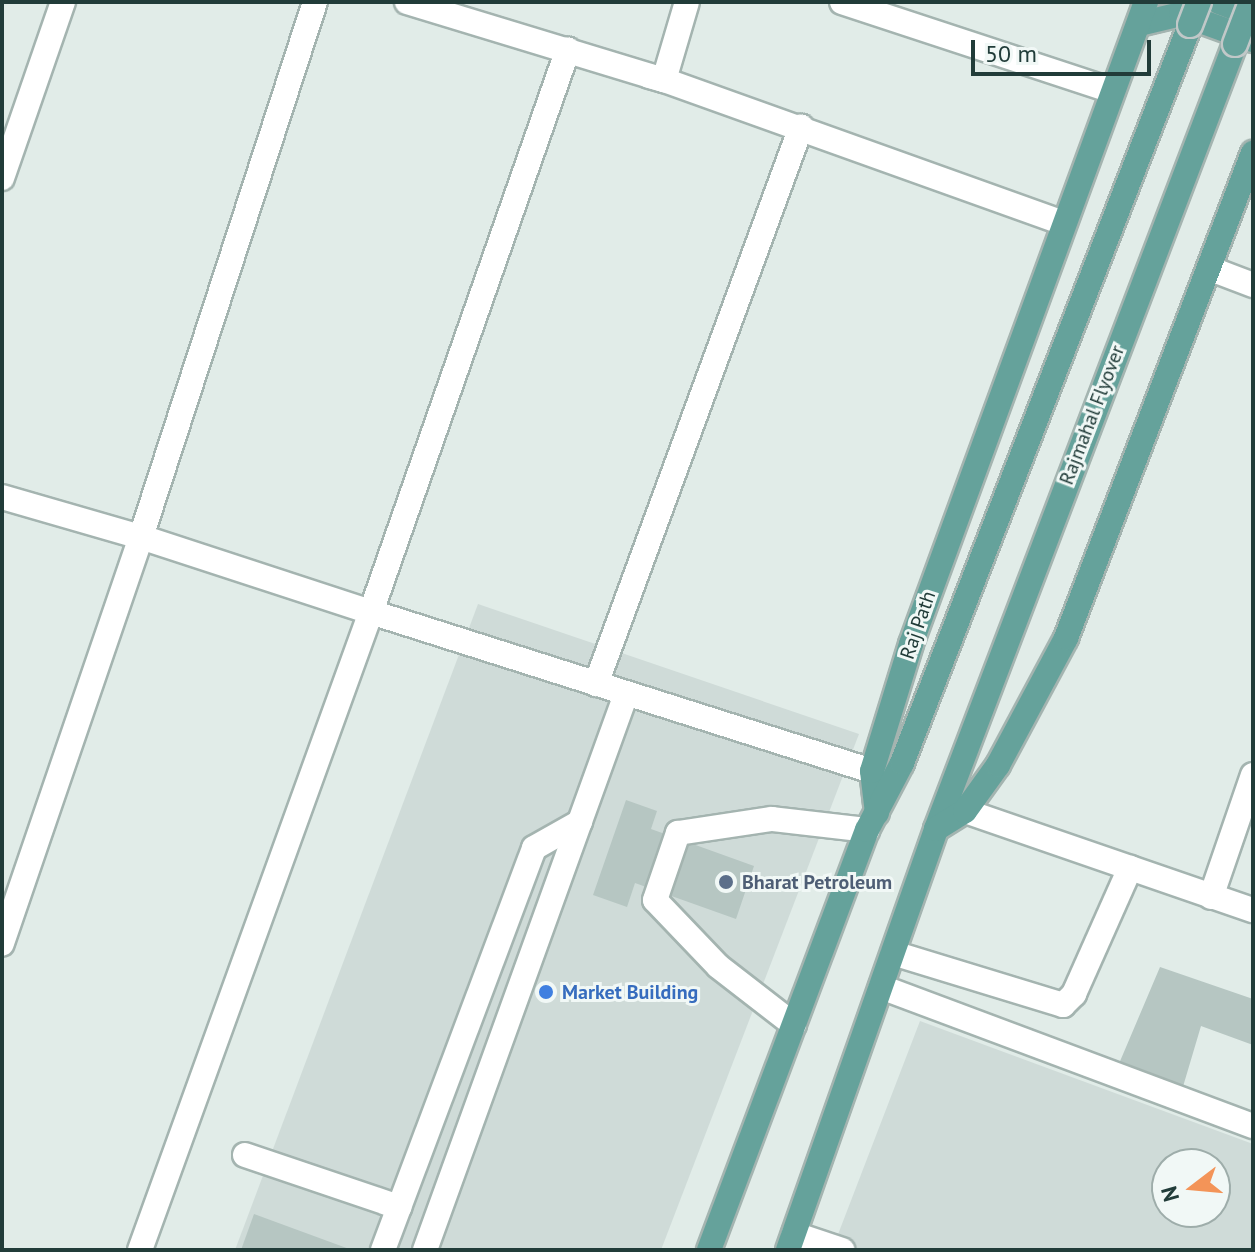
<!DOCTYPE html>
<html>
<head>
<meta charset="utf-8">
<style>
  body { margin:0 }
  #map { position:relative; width:1255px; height:1252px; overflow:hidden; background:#e1ece8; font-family:"PT Sans",sans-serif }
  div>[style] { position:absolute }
  .built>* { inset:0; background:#cfdbd8 }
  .building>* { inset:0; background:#b6c6c2 }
  .roads { filter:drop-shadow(2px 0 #a4b4b0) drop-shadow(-2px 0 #a4b4b0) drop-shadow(0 2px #a4b4b0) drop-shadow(0 -2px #a4b4b0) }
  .minor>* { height:24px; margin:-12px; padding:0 12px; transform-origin:12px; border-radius:12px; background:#fff }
  .major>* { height:24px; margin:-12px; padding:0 12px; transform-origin:12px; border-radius:12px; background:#65a29b }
  .bridges { filter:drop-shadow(2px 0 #c1c8c8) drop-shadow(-2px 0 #c1c8c8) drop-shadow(0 2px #c1c8c8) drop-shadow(0 -2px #c1c8c8) }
  .major-bridge>* { height:24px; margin:-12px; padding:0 12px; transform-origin:12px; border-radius:12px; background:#65a29b }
  .dots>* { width:22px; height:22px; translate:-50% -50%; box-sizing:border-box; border:4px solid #f1f8f6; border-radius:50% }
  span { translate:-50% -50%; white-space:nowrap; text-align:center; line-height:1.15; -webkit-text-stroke:6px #f1f8f6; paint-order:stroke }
  .street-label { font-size:20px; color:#213c39 }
  .service-label { font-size:20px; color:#4e5e75; font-weight:700 }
  .left { translate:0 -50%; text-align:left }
  .shop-label { font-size:20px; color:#366cbe; font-weight:700 }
  .frame { position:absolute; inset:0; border:4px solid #213c39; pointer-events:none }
  .north { position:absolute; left:1151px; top:1148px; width:80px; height:80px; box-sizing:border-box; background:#f1f8f6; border:2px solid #9eadaa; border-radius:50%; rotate:254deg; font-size:22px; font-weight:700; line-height:32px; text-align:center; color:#213c39 }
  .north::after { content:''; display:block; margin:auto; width:28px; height:36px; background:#f39458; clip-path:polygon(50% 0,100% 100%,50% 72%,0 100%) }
  .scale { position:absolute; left:971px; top:40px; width:180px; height:36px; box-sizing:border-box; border:4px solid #213c39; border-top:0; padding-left:10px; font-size:24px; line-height:28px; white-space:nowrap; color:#213c39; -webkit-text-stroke:6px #f1f8f6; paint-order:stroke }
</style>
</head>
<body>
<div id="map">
  <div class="built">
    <i style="clip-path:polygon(478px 604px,859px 734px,661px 1250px,235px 1250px)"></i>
    <i style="clip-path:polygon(evenodd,920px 1021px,1253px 1144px,1253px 1250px,832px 1250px,920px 1021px,1167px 1164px,1215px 1164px,1215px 1212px,1167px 1212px,1167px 1164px)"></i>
  </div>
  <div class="building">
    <i style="clip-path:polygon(626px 800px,657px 811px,651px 829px,754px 866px,736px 919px,635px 883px,627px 907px,593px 895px)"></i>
    <i style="clip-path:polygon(1160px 967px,1253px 999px,1253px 1045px,1201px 1026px,1182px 1090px,1118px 1066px)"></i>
    <i style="clip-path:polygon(254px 1214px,352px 1250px,241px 1250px)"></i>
  </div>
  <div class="roads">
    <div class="minor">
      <i style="left:315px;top:2px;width:563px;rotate:108.02deg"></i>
      <i style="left:141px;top:537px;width:242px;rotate:18.1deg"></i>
      <i style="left:371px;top:612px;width:596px;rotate:-70.71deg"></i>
      <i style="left:407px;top:2px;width:269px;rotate:16.9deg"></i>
      <i style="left:664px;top:80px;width:425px;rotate:19.7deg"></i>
      <i style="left:842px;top:2px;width:285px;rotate:18.2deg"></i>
      <i style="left:649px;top:76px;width:16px;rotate:15deg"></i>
      <i style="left:664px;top:80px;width:81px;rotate:-73.6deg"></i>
      <i style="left:2px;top:178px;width:186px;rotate:-70.9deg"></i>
      <i style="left:1211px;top:269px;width:45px;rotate:20.9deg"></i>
      <i style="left:2px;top:497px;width:145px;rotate:16.1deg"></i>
      <i style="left:141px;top:537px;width:430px;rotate:108.9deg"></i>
      <i style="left:596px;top:684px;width:594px;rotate:-69.79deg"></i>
      <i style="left:965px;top:811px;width:305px;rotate:19deg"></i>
      <i style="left:1211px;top:897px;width:129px;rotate:-71deg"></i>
      <i style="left:893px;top:953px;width:178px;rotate:17deg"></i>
      <i style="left:1063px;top:1005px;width:16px;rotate:-45deg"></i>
      <i style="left:1074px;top:994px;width:138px;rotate:-66deg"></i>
      <i style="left:881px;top:987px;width:397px;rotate:20.5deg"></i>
      <i style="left:794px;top:1025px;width:96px;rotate:-142.2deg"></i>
      <i style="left:718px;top:966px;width:91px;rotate:-133.7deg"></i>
      <i style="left:655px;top:900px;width:71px;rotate:-71.1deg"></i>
      <i style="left:678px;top:833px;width:95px;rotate:-8.5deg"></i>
      <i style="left:772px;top:819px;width:96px;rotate:6.6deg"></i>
      <i style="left:245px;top:1155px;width:163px;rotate:18.7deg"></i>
      <i style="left:794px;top:1234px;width:51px;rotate:18.4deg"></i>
      <i style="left:140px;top:1250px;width:679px;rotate:-70.1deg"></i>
      <i style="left:371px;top:612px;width:526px;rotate:17.61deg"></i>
      <i style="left:383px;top:1250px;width:429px;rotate:-69.4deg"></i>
      <i style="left:534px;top:848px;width:53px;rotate:-29.5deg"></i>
      <i style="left:425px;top:1250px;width:591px;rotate:-70.12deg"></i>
    </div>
    <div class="major">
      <i style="left:1219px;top:2px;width:36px;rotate:21deg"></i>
      <i style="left:1139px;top:24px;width:43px;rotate:-13.4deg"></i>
      <i style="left:1181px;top:14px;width:77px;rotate:19.9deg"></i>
      <i style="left:877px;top:813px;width:42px;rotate:-96.8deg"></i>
      <i style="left:872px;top:771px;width:133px;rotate:-72.9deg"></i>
      <i style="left:911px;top:644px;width:684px;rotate:-69.9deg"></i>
      <i style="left:936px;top:829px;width:840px;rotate:-69.15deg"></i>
      <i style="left:709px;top:1250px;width:449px;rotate:-69.4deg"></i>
      <i style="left:867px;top:830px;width:76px;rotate:-62.4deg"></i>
      <i style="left:902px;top:763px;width:792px;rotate:-68.68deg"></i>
      <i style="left:788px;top:1250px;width:446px;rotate:-70.6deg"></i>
      <i style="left:936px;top:829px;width:34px;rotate:-32deg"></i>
      <i style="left:965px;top:811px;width:57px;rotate:-54.3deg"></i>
      <i style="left:998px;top:765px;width:144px;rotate:-61.8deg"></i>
      <i style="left:1066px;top:638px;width:520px;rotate:-68.92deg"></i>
    </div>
  </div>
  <div class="bridges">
    <div class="major-bridge">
      <i style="left:1190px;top:25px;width:25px;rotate:-69deg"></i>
      <i style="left:1235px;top:44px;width:45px;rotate:-69.1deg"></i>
    </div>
  </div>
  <div class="dots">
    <i style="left:726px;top:882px;background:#5c6f8a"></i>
    <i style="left:546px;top:992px;background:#3f7fe0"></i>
  </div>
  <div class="street-label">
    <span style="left:1092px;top:415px;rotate:-69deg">Rajmahal Flyover</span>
    <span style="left:918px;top:625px;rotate:-71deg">Raj Path</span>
  </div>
  <div class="service-label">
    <span class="left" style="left:742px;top:882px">Bharat Petroleum</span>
  </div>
  <div class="shop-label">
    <span class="left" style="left:562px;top:992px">Market Building</span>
  </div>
  <div class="frame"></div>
  <div class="north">N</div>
  <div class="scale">50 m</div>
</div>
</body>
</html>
